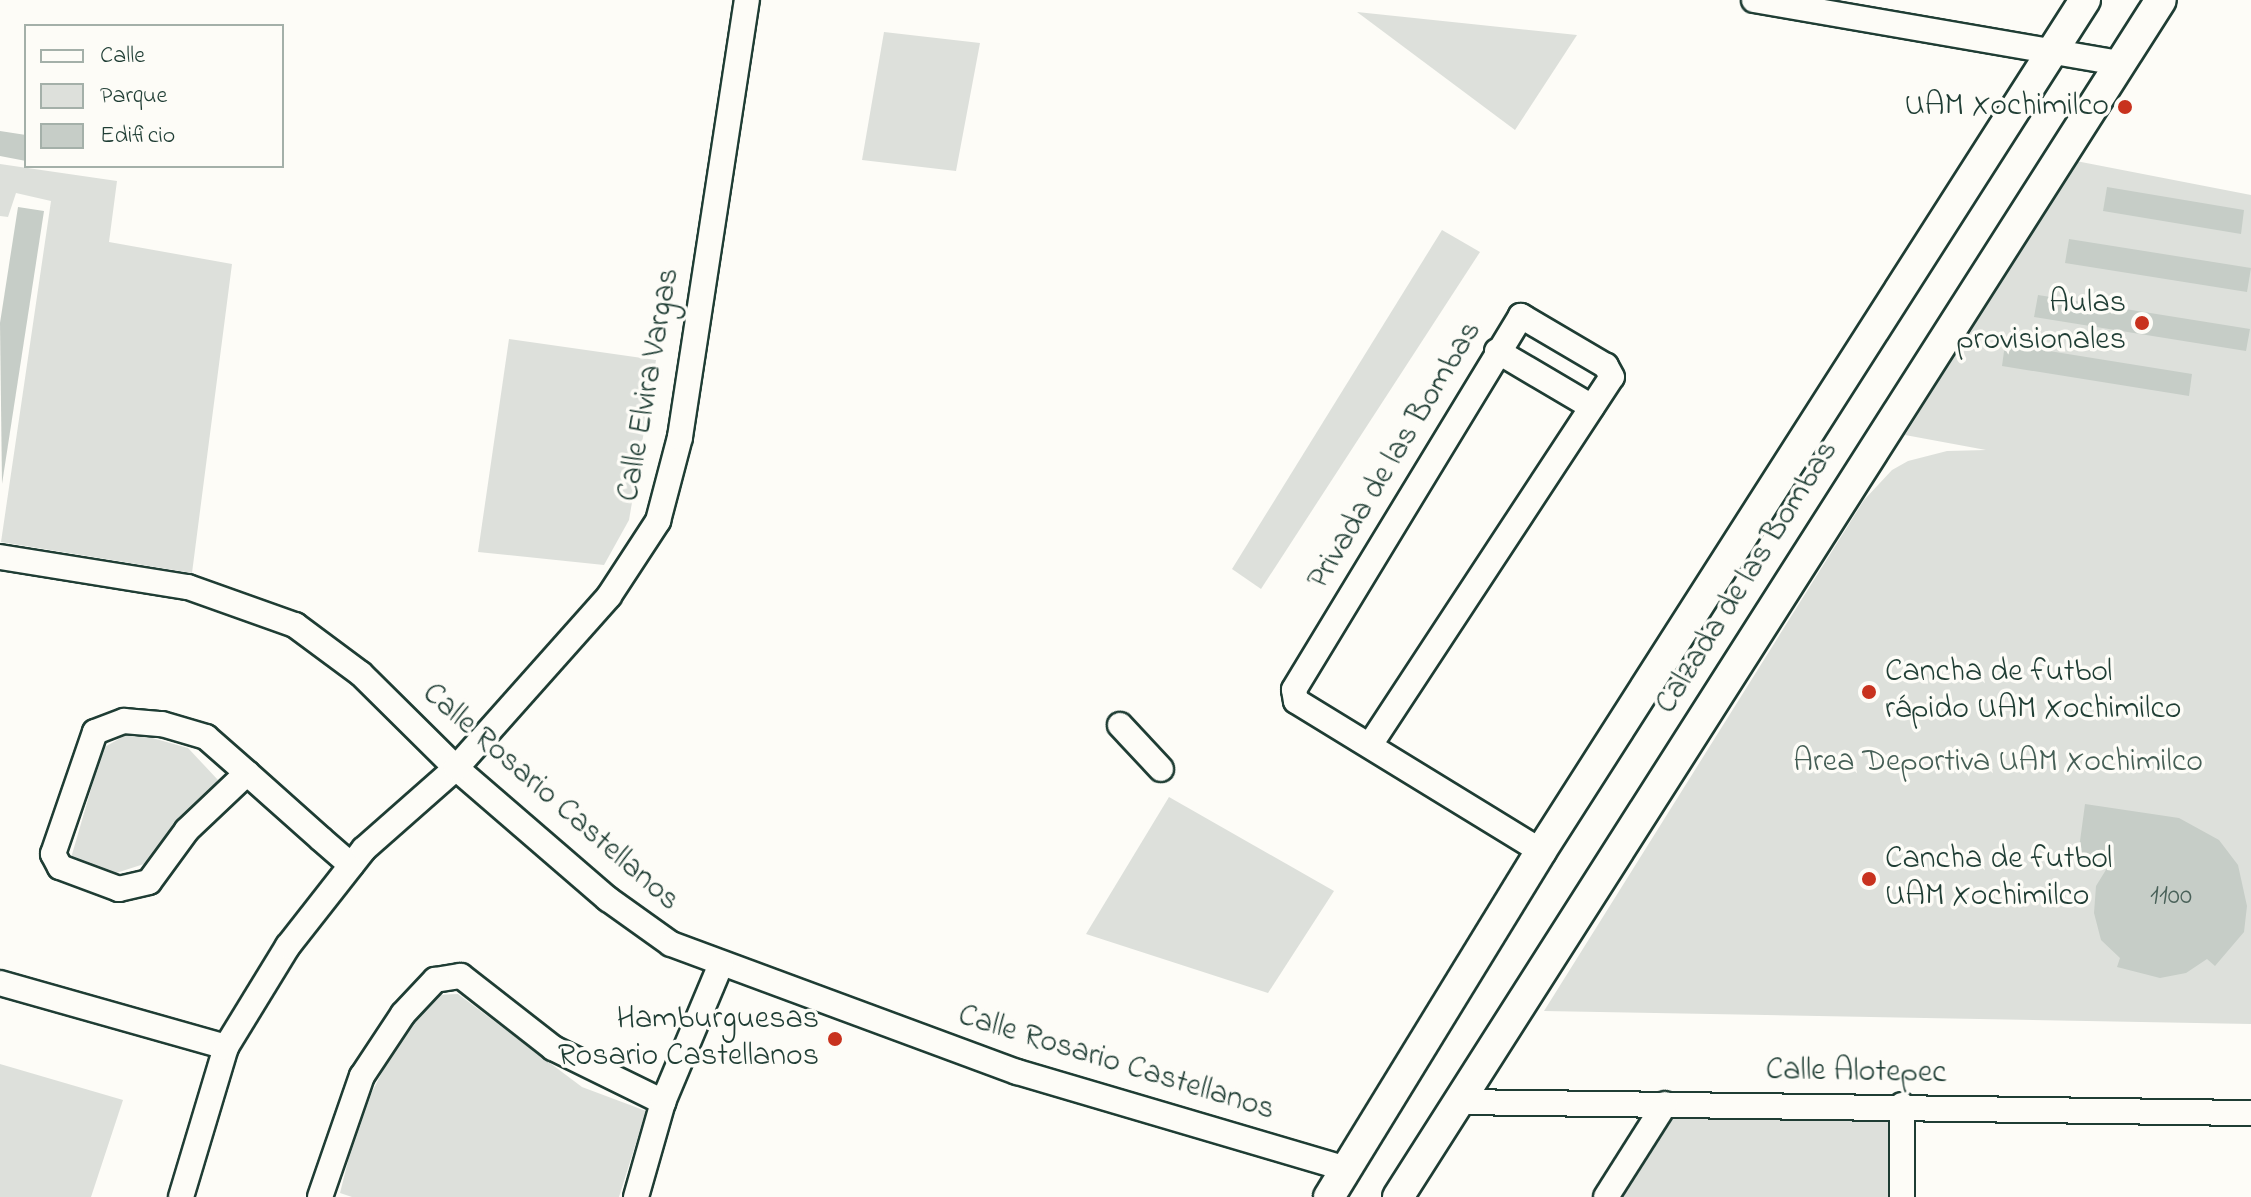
<!DOCTYPE html>
<html>
<head>
<meta charset="utf-8">
<style>
  body { margin:0 }
  #map { position:relative; width:2251px; height:1197px; overflow:hidden; background:#fdfcf7; font-family:"Indie Flower",sans-serif }
  div>[style] { position:absolute }
  .green>* { inset:0; background:#dde0db }
  .building>* { inset:0; background:#c6cdc7 }
  .roads { filter:drop-shadow(2px 0 #1f3d34) drop-shadow(-2px 0 #1f3d34) drop-shadow(0 2px #1f3d34) drop-shadow(0 -2px #1f3d34) }
  .minor>* { height:24px; margin:-12px; padding:0 12px; transform-origin:12px; border-radius:12px; background:#fdfcf7 }
  .major>* { height:30px; margin:-15px; padding:0 15px; transform-origin:15px; border-radius:15px; background:#fdfcf7 }
  .dots>* { width:22px; height:22px; translate:-50% -50%; box-sizing:border-box; border:4px solid #fdfcf7; border-radius:50% }
  span { translate:-50% -50%; white-space:nowrap; text-align:center; line-height:1.15; -webkit-text-stroke:7px #fdfcf7; paint-order:stroke }
  .number-label { font-size:28px; color:#496159 }
  .number-label span { -webkit-text-stroke-width:0 }
  .poi-label { font-size:32px; color:#1f3d34 }
  .right { translate:-100% -50%; text-align:right }
  .left { translate:0 -50%; text-align:left }
  .street-label { font-size:32px; color:#1f3d34 }
  .park-label { font-size:32px; color:#455e55 }
  .legend { position:absolute; left:24px; top:24px; width:260px; height:144px; box-sizing:border-box; background:#fdfcf7; border:2px solid #a4b0a9; margin:0; padding:10px 14px; list-style:none; font-size:24px; color:#1f3d34 }
  .legend li { display:flex; align-items:center; gap:16px; height:40px }
  .legend b { width:40px; border:2px solid #a4b0a9 }
</style>
</head>
<body>
<div id="map">
  <div class="green">
    <i style="clip-path:polygon(1357px 12px,1577px 35px,1515px 130px)"></i>
    <i style="clip-path:polygon(884px 32px,980px 43px,956px 171px,862px 160px)"></i>
    <i style="clip-path:polygon(2076px 161px,2251px 195px,2251px 1024px,1544px 1011px,1864px 500px,1892px 470px,1908px 461px,1947px 451px,1986px 450px,1905px 435px)"></i>
    <i style="clip-path:polygon(0 164px,117px 181px,109px 242px,232px 264px,192px 573px,1px 542px,51px 201px,16px 193px,8px 217px,0 216px)"></i>
    <i style="clip-path:polygon(1442px 230px,1480px 252px,1261px 589px,1232px 569px)"></i>
    <i style="clip-path:polygon(509px 339px,656px 360px,629px 520px,604px 565px,478px 552px)"></i>
    <i style="clip-path:polygon(131px 732px,188px 748px,218px 780px,144px 864px,113px 874px,71px 858px,103px 748px)"></i>
    <i style="clip-path:polygon(1169px 797px,1334px 891px,1268px 993px,1086px 934px)"></i>
    <i style="clip-path:polygon(458px 994px,582px 1087px,646px 1111px,619px 1197px,352px 1197px,340px 1193px,359px 1117px,392px 1053px,435px 995px)"></i>
    <i style="clip-path:polygon(0 1064px,123px 1100px,91px 1197px,0 1197px)"></i>
    <i style="clip-path:polygon(1896px 1116px,1890px 1197px,1617px 1197px,1667px 1117px)"></i>
  </div>
  <div class="building">
    <i style="clip-path:polygon(0 131px,26px 135px,26px 161px,0 156px)"></i>
    <i style="clip-path:polygon(2107px 187px,2244px 210px,2241px 234px,2103px 211px)"></i>
    <i style="clip-path:polygon(18px 207px,44px 211px,2px 484px,0 323px)"></i>
    <i style="clip-path:polygon(2069px 239px,2251px 268px,2247px 292px,2065px 263px)"></i>
    <i style="clip-path:polygon(2038px 295px,2250px 329px,2246px 351px,2034px 317px)"></i>
    <i style="clip-path:polygon(2005px 344px,2192px 374px,2189px 396px,2002px 366px)"></i>
    <i style="clip-path:polygon(2085px 804px,2179px 818px,2219px 840px,2238px 865px,2247px 906px,2244px 932px,2215px 966px,2207px 959px,2186px 973px,2160px 978px,2117px 967px,2120px 958px,2101px 940px,2094px 913px,2096px 886px,2112px 860px,2078px 856px)"></i>
  </div>
  <div class="roads">
    <div class="minor">
      <i style="left:1754px;top:0;width:369px;rotate:9.8deg"></i>
      <i style="left:1497px;top:351px;width:110px;rotate:30.5deg"></i>
      <i style="left:0;top:557px;width:190px;rotate:9.1deg"></i>
      <i style="left:188px;top:587px;width:114px;rotate:19.6deg"></i>
      <i style="left:295px;top:625px;width:82px;rotate:36.6deg"></i>
      <i style="left:361px;top:674px;width:134px;rotate:44.7deg"></i>
      <i style="left:456px;top:768px;width:201px;rotate:40.8deg"></i>
      <i style="left:608px;top:899px;width:77px;rotate:35.5deg"></i>
      <i style="left:671px;top:944px;width:369px;rotate:20.3deg"></i>
      <i style="left:1017px;top:1072px;width:343px;rotate:16.4deg"></i>
      <i style="left:1120px;top:725px;width:60px;rotate:47deg"></i>
      <i style="left:1370px;top:745px;width:440px;rotate:-56.7deg"></i>
      <i style="left:1612px;top:377px;width:13px;rotate:-119deg"></i>
      <i style="left:1606px;top:366px;width:99px;rotate:-149.5deg"></i>
      <i style="left:1521px;top:316px;width:437px;rotate:121.3deg"></i>
      <i style="left:1294px;top:690px;width:11px;rotate:80deg"></i>
      <i style="left:1296px;top:701px;width:287px;rotate:31.5deg"></i>
      <i style="left:247px;top:773px;width:83px;rotate:136.5deg"></i>
      <i style="left:187px;top:830px;width:64px;rotate:126.2deg"></i>
      <i style="left:149px;top:882px;width:31px;rotate:167deg"></i>
      <i style="left:119px;top:889px;width:63px;rotate:-159.6deg"></i>
      <i style="left:60px;top:867px;width:15px;rotate:-118deg"></i>
      <i style="left:53px;top:854px;width:129px;rotate:-71deg"></i>
      <i style="left:95px;top:732px;width:31px;rotate:-21deg"></i>
      <i style="left:124px;top:721px;width:38px;rotate:5deg"></i>
      <i style="left:162px;top:724px;width:46px;rotate:16.5deg"></i>
      <i style="left:206px;top:737px;width:55px;rotate:41.3deg"></i>
      <i style="left:247px;top:773px;width:99px;rotate:41.7deg"></i>
      <i style="left:321px;top:839px;width:40px;rotate:41deg"></i>
      <i style="left:0;top:983px;width:235px;rotate:15.8deg"></i>
      <i style="left:1459px;top:1102px;width:792px;rotate:0.8deg"></i>
      <i style="left:1902px;top:1105px;width:92px;rotate:90deg"></i>
      <i style="left:181px;top:1197px;width:157px;rotate:-73.3deg"></i>
      <i style="left:226px;top:1047px;width:119px;rotate:-58.5deg"></i>
      <i style="left:288px;top:946px;width:123px;rotate:-51.9deg"></i>
      <i style="left:364px;top:849px;width:123px;rotate:-41.4deg"></i>
      <i style="left:456px;top:768px;width:230px;rotate:-48.3deg"></i>
      <i style="left:609px;top:596px;width:90px;rotate:-56.8deg"></i>
      <i style="left:658px;top:521px;width:87px;rotate:-75.3deg"></i>
      <i style="left:680px;top:437px;width:442px;rotate:-81.3deg"></i>
      <i style="left:320px;top:1197px;width:128px;rotate:-70.9deg"></i>
      <i style="left:362px;top:1076px;width:74px;rotate:-56.5deg"></i>
      <i style="left:403px;top:1014px;width:47px;rotate:-46.7deg"></i>
      <i style="left:435px;top:980px;width:26px;rotate:-9deg"></i>
      <i style="left:461px;top:976px;width:117px;rotate:38deg"></i>
      <i style="left:553px;top:1048px;width:123px;rotate:26.1deg"></i>
      <i style="left:636px;top:1197px;width:99px;rotate:-74.1deg"></i>
      <i style="left:663px;top:1102px;width:150px;rotate:-67.2deg"></i>
      <i style="left:1606px;top:1197px;width:110px;rotate:-57.6deg"></i>
    </div>
    <div class="major">
      <i style="left:1329px;top:1197px;width:406px;rotate:-58.5deg"></i>
      <i style="left:1541px;top:851px;width:1010px;rotate:-57.41deg"></i>
      <i style="left:1398px;top:1197px;width:1419px;rotate:-57.49deg"></i>
    </div>
  </div>
  <div class="dots">
    <i style="left:2125px;top:107px;background:#c8321e"></i>
    <i style="left:2142px;top:323px;background:#c8321e"></i>
    <i style="left:1869px;top:692px;background:#c8321e"></i>
    <i style="left:1869px;top:879px;background:#c8321e"></i>
    <i style="left:835px;top:1039px;background:#c8321e"></i>
  </div>
  <div class="number-label">
    <span style="left:2171px;top:897px">1100</span>
  </div>
  <div class="poi-label">
    <span class="right" style="left:2109px;top:107px">UAM Xochimilco</span>
    <span class="right" style="left:2126px;top:323px">Aulas<br>provisionales</span>
    <span class="left" style="left:1885px;top:692px">Cancha de futbol<br>rápido UAM Xochimilco</span>
    <span class="left" style="left:1885px;top:879px">Cancha de futbol<br>UAM Xochimilco</span>
    <span class="right" style="left:819px;top:1039px">Hamburguesas<br>Rosario Castellanos</span>
  </div>
  <div class="street-label">
    <span style="left:650px;top:385px;rotate:-80deg">Calle Elvira Vargas</span>
    <span style="left:1396px;top:456px;rotate:-59deg">Privada de las Bombas</span>
    <span style="left:1748px;top:578px;rotate:-58deg">Calzada de las Bombas</span>
    <span style="left:550px;top:798px;rotate:41deg">Calle Rosario Castellanos</span>
    <span style="left:1116px;top:1064px;rotate:17deg">Calle Rosario Castellanos</span>
    <span style="left:1856px;top:1073px;rotate:1deg">Calle Alotepec</span>
  </div>
  <div class="park-label">
    <span style="left:1998px;top:763px">Area Deportiva UAM Xochimilco</span>
  </div>
  <ul class="legend">
  <li><b style="height:10px;background:#fdfcf7"></b>Calle</li>
  <li><b style="height:22px;background:#dde0db"></b>Parque</li>
  <li><b style="height:22px;background:#c6cdc7"></b>Edificio</li>
  </ul>
</div>
</body>
</html>
